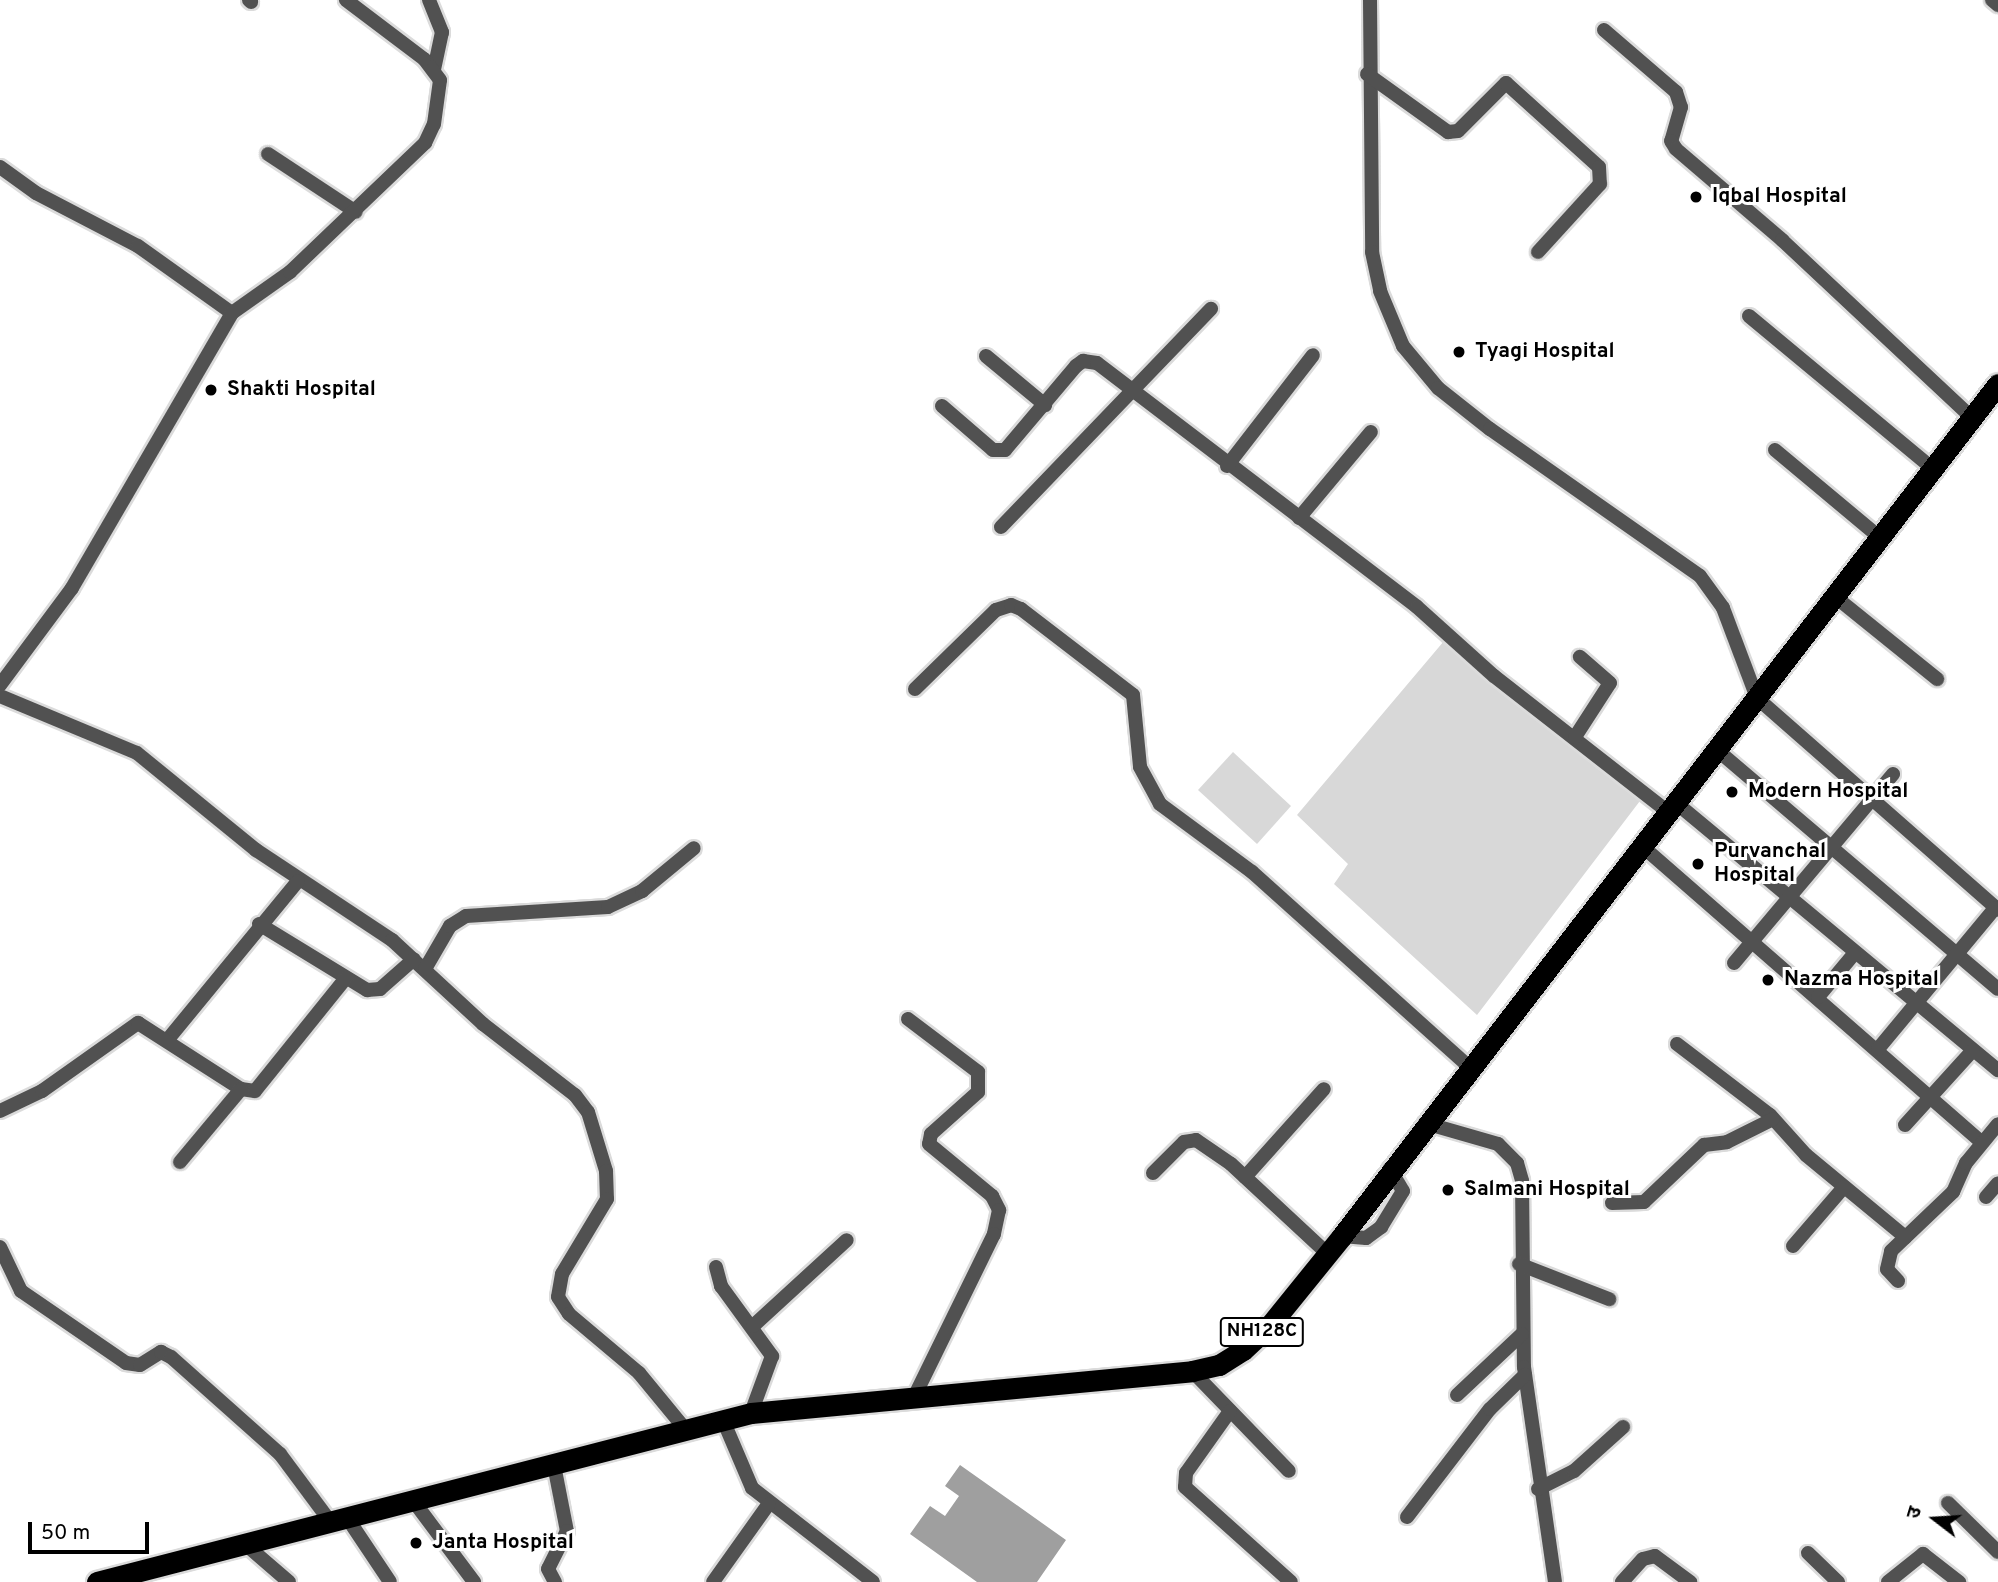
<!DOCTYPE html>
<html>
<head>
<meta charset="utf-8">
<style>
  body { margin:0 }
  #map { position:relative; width:1998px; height:1582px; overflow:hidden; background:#fff; font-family:Overpass,"Noto Sans Devanagari",sans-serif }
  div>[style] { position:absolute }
  .green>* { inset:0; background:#d8d8d8 }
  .water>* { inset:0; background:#9f9f9f }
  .roads { filter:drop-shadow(2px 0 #dbdbdb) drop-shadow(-2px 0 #dbdbdb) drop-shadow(0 2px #dbdbdb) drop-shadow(0 -2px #dbdbdb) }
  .street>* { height:14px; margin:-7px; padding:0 7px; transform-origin:7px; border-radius:7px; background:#515151 }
  .highway>* { height:21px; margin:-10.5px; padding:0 10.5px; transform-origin:10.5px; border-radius:10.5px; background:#000 }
  .dots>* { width:19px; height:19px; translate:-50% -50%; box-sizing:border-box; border:4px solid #fff; border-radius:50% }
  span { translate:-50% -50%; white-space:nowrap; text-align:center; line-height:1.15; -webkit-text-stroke:6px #fff; paint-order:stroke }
  .shield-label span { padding:2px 5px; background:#fff; border:2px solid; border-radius:5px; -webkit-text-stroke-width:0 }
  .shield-label { font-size:19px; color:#000; font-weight:700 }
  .poi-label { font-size:21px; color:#000; font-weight:700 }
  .left { translate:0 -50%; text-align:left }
  .north { position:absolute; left:1900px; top:1484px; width:70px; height:70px; -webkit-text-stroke:5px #fff; paint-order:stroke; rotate:287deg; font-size:19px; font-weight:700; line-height:28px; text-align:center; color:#000 }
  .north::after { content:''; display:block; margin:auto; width:24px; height:32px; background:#000; clip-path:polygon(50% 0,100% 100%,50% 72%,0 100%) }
  .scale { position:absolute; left:28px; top:1522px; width:121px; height:32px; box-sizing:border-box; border:4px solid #000; border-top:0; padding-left:9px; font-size:21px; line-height:24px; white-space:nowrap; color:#000; -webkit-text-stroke:5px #fff; paint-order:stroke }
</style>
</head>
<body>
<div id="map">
  <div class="green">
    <i style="clip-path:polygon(1444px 641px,1646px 793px,1477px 1015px,1334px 884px,1348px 864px,1297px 815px)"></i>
    <i style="clip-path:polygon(1233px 752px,1291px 806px,1257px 844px,1198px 790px)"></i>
  </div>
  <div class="water">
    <i style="clip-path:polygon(960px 1465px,1066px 1540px,1037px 1582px,977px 1582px,910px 1534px,930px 1506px,945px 1516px,959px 1496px,945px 1486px)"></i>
  </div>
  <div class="roads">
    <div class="street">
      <i style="left:249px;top:0;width:3px;rotate:45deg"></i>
      <i style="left:429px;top:0;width:35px;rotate:68deg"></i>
      <i style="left:442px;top:32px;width:39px;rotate:102deg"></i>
      <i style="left:1370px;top:0;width:252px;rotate:89.5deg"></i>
      <i style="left:1372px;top:252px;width:40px;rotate:78deg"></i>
      <i style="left:1380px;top:291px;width:60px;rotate:67.3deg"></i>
      <i style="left:1403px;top:346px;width:55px;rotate:50.2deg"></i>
      <i style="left:1438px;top:388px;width:66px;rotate:38.3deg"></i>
      <i style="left:1490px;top:429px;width:256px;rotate:35deg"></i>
      <i style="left:1700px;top:576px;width:39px;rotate:54deg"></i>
      <i style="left:1723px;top:608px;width:96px;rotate:69.3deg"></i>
      <i style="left:1757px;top:698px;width:321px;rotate:41.3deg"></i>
      <i style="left:1992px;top:0;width:8px;rotate:40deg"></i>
      <i style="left:1604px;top:30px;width:95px;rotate:40.7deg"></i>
      <i style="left:1676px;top:92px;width:16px;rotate:72deg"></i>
      <i style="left:1681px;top:107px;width:35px;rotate:106deg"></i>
      <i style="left:1671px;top:141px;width:9px;rotate:58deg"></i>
      <i style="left:1676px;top:149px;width:140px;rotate:40.6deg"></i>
      <i style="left:1782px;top:240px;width:260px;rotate:43.1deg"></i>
      <i style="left:1367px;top:74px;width:100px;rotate:35.6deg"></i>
      <i style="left:1448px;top:132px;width:10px;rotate:-6deg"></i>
      <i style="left:1458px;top:131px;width:68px;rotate:-45deg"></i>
      <i style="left:1506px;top:83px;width:125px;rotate:42.1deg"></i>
      <i style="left:1599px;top:167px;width:17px;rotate:87deg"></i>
      <i style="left:1600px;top:184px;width:92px;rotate:132.4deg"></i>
      <i style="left:268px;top:154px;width:105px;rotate:33.4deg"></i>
      <i style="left:0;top:167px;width:44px;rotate:35.8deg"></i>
      <i style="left:36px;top:193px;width:115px;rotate:27.5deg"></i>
      <i style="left:138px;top:246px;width:115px;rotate:35.5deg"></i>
      <i style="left:1749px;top:316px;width:238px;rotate:39.7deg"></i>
      <i style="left:986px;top:356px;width:77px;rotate:39.7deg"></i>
      <i style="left:942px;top:406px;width:67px;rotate:40.8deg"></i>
      <i style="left:993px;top:450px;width:12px"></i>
      <i style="left:1005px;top:450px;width:110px;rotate:-49.8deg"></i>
      <i style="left:1076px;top:366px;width:9px;rotate:-36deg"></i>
      <i style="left:1083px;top:361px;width:14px;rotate:8deg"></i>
      <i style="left:1097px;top:363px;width:402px;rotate:37.3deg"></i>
      <i style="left:1417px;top:607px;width:103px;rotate:41.9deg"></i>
      <i style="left:1494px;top:676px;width:221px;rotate:38deg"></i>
      <i style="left:1775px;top:450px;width:136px;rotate:39.9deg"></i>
      <i style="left:1227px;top:466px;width:140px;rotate:-52.2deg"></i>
      <i style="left:1299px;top:518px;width:112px;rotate:-50.1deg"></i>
      <i style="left:1001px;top:527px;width:303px;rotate:-46.1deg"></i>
      <i style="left:1833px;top:595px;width:134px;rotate:38.9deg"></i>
      <i style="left:0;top:685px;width:121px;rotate:-53.4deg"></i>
      <i style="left:72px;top:588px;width:318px;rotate:-59.8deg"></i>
      <i style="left:232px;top:313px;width:71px;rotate:-35.3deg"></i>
      <i style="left:290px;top:272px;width:187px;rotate:-43.7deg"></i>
      <i style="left:425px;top:143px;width:21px;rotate:-65deg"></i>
      <i style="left:434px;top:124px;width:44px;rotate:-82.2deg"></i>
      <i style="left:440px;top:80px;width:26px;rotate:-127deg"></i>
      <i style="left:424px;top:59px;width:98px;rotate:-142.9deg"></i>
      <i style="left:915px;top:689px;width:113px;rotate:-44.3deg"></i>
      <i style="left:996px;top:610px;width:16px;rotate:-18deg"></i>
      <i style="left:1011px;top:605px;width:11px;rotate:22deg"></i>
      <i style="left:1021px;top:609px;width:141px;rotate:37.5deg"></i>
      <i style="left:1133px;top:695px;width:72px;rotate:84.4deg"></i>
      <i style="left:1140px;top:767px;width:42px;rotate:61.6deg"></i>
      <i style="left:1160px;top:804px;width:114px;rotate:36.5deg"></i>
      <i style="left:1252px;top:872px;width:290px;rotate:41.9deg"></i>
      <i style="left:0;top:696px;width:148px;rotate:22.6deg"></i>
      <i style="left:137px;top:753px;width:154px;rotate:39.2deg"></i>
      <i style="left:256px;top:850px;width:163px;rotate:33.5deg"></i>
      <i style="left:392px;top:940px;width:124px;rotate:42.7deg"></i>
      <i style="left:483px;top:1024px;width:116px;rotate:37.7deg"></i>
      <i style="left:575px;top:1095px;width:21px;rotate:53deg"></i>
      <i style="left:588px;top:1112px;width:62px;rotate:73deg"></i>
      <i style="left:606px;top:1171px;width:28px;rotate:88deg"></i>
      <i style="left:607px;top:1199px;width:87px;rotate:121deg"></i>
      <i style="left:562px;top:1274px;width:23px;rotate:100deg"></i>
      <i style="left:558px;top:1297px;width:20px;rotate:57deg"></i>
      <i style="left:569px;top:1314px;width:92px;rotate:40.1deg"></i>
      <i style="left:639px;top:1373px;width:74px;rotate:50.5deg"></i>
      <i style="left:1575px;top:737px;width:64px;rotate:-57.1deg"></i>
      <i style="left:1610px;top:683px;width:40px;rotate:-139deg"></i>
      <i style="left:1716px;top:749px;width:370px;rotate:40.4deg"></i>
      <i style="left:1675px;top:802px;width:420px;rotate:39.7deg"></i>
      <i style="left:1642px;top:846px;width:451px;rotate:41.1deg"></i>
      <i style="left:259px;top:924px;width:127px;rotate:31.4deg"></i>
      <i style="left:367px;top:990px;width:13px;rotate:-4deg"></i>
      <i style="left:380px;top:989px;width:45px;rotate:-41.4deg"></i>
      <i style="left:1734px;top:963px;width:247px;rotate:-49.9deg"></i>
      <i style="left:425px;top:969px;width:50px;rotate:-59.8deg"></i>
      <i style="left:450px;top:926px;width:19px;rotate:-32deg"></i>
      <i style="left:466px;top:916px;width:142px;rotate:-3.6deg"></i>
      <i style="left:608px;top:907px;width:38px;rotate:-25deg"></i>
      <i style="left:642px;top:891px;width:67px;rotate:-39.6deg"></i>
      <i style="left:1818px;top:997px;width:56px;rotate:-50.1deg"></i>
      <i style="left:908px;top:1019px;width:88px;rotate:37.1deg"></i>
      <i style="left:978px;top:1072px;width:20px;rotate:90deg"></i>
      <i style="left:978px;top:1092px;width:63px;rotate:138.2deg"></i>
      <i style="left:931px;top:1134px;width:10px;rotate:101deg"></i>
      <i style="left:929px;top:1144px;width:82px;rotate:39.5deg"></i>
      <i style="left:992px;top:1196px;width:16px;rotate:63deg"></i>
      <i style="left:999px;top:1210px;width:25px;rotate:102deg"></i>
      <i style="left:994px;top:1234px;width:177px;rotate:116.1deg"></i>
      <i style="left:169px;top:1038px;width:203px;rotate:-50.6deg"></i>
      <i style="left:1677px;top:1044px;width:117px;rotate:37.4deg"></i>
      <i style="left:1770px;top:1115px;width:54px;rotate:48deg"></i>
      <i style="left:1806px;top:1155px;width:129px;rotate:39.6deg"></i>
      <i style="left:1878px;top:1049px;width:183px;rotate:-50.3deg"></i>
      <i style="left:0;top:1111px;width:47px;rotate:-25.5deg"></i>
      <i style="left:42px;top:1091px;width:118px;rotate:-35.3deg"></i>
      <i style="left:138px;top:1023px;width:122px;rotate:32.7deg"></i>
      <i style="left:241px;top:1089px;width:14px;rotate:8deg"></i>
      <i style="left:255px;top:1091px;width:145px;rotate:-51.2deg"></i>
      <i style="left:1425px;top:1123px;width:76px;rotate:16deg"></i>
      <i style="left:1498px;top:1144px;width:27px;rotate:45deg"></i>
      <i style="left:1517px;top:1163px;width:19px;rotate:74deg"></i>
      <i style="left:1522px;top:1181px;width:186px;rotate:89.4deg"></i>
      <i style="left:1524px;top:1367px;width:217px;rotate:81.8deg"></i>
      <i style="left:1905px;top:1125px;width:101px;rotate:-47.8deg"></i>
      <i style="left:180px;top:1162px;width:95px;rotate:-50.1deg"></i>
      <i style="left:1153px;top:1173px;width:44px;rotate:-45deg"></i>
      <i style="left:1184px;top:1142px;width:12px;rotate:-9deg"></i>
      <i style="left:1196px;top:1140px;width:42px;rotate:34.4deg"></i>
      <i style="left:1231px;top:1164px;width:132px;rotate:42.9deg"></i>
      <i style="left:1245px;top:1177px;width:118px;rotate:-48.1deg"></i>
      <i style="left:1986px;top:1197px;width:18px;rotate:-49deg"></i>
      <i style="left:1612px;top:1203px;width:32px;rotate:-2deg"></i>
      <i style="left:1644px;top:1202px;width:83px;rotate:-43.5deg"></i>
      <i style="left:1704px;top:1145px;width:23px;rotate:-7deg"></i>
      <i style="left:1727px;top:1142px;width:51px;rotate:-26.6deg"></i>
      <i style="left:1342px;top:1236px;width:24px;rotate:5deg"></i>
      <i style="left:1366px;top:1238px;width:19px;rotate:-36deg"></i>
      <i style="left:1381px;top:1227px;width:42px;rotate:-58.6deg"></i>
      <i style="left:1403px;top:1191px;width:26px;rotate:-121deg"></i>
      <i style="left:1793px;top:1246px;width:78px;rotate:-49.2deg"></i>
      <i style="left:0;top:1247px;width:49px;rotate:64.5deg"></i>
      <i style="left:21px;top:1291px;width:127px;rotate:34.4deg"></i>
      <i style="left:126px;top:1363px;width:14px;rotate:8deg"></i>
      <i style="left:140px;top:1365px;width:25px;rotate:-32deg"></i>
      <i style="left:161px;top:1352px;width:11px;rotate:27deg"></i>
      <i style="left:171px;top:1357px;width:146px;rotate:41.7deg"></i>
      <i style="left:280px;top:1454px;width:82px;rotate:53.4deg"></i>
      <i style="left:1519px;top:1264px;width:97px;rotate:21.3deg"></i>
      <i style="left:716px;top:1267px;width:20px;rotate:75deg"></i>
      <i style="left:721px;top:1286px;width:87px;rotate:53.9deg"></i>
      <i style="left:772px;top:1356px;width:61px;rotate:110.2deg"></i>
      <i style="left:1898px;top:1281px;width:16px;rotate:-133deg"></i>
      <i style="left:1887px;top:1269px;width:18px;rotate:-77deg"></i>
      <i style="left:1891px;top:1251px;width:86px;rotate:-43.6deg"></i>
      <i style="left:1953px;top:1192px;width:32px;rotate:-66deg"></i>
      <i style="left:1966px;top:1163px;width:50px;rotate:-50.6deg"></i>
      <i style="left:753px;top:1326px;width:127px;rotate:-42.5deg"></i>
      <i style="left:1192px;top:1371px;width:139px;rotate:45.9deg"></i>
      <i style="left:1457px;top:1395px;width:89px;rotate:-43.2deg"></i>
      <i style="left:1230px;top:1411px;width:76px;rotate:125.4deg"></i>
      <i style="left:1186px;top:1473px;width:14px;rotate:94deg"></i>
      <i style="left:1185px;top:1487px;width:142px;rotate:41.9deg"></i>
      <i style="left:723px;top:1420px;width:74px;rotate:66.9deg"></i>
      <i style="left:752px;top:1488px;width:153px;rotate:37.8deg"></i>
      <i style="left:554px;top:1465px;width:67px;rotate:78.9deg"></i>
      <i style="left:567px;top:1531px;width:42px;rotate:116.6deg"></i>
      <i style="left:548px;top:1569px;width:15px;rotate:62deg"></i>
      <i style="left:1538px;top:1489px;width:40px;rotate:-26.6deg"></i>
      <i style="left:1574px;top:1471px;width:66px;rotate:-41.9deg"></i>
      <i style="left:412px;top:1499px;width:104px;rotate:53.2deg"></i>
      <i style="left:1948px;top:1503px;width:70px;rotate:44.4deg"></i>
      <i style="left:346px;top:1516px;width:79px;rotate:56.3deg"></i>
      <i style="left:1407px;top:1517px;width:136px;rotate:-52.5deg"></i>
      <i style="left:1490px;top:1409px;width:49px;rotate:-44.2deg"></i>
      <i style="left:245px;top:1544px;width:58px;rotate:40.8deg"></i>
      <i style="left:1808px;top:1553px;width:42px;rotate:44deg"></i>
      <i style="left:713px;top:1582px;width:95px;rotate:-54.5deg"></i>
      <i style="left:1622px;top:1582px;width:31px;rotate:-48deg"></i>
      <i style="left:1643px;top:1559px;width:12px;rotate:-14deg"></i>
      <i style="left:1655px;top:1556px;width:44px;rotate:36.6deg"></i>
      <i style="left:1888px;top:1582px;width:45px;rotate:-38.7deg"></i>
      <i style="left:1923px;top:1554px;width:46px;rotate:37.9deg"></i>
    </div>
    <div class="highway">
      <i style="left:97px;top:1582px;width:675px;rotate:-14.49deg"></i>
      <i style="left:751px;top:1413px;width:443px;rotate:-5.4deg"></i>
      <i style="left:1192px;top:1371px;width:28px;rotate:-13deg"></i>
      <i style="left:1219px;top:1365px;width:28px;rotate:-32deg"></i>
      <i style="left:1243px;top:1350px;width:37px;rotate:-43deg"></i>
      <i style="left:1270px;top:1325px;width:114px;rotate:-51deg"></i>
      <i style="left:1342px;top:1236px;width:1075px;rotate:-52.41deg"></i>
    </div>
  </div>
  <div class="dots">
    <i style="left:1696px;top:197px;background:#000"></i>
    <i style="left:1459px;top:352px;background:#000"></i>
    <i style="left:211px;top:390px;background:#000"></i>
    <i style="left:1732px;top:792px;background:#000"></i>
    <i style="left:1698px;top:864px;background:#000"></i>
    <i style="left:1768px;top:980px;background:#000"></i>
    <i style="left:1448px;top:1190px;background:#000"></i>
    <i style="left:416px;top:1543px;background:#000"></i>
  </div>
  <div class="shield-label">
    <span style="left:1262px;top:1332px">NH128C</span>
  </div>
  <div class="poi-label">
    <span class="left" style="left:1712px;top:197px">Iqbal Hospital</span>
    <span class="left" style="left:1475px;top:352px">Tyagi Hospital</span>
    <span class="left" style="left:227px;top:390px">Shakti Hospital</span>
    <span class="left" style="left:1748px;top:792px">Modern Hospital</span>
    <span class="left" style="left:1714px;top:864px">Purvanchal<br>Hospital</span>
    <span class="left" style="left:1784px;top:980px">Nazma Hospital</span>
    <span class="left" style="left:1464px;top:1190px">Salmani Hospital</span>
    <span class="left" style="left:432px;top:1543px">Janta Hospital</span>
  </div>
  <div class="north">उ</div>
  <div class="scale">50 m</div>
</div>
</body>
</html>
